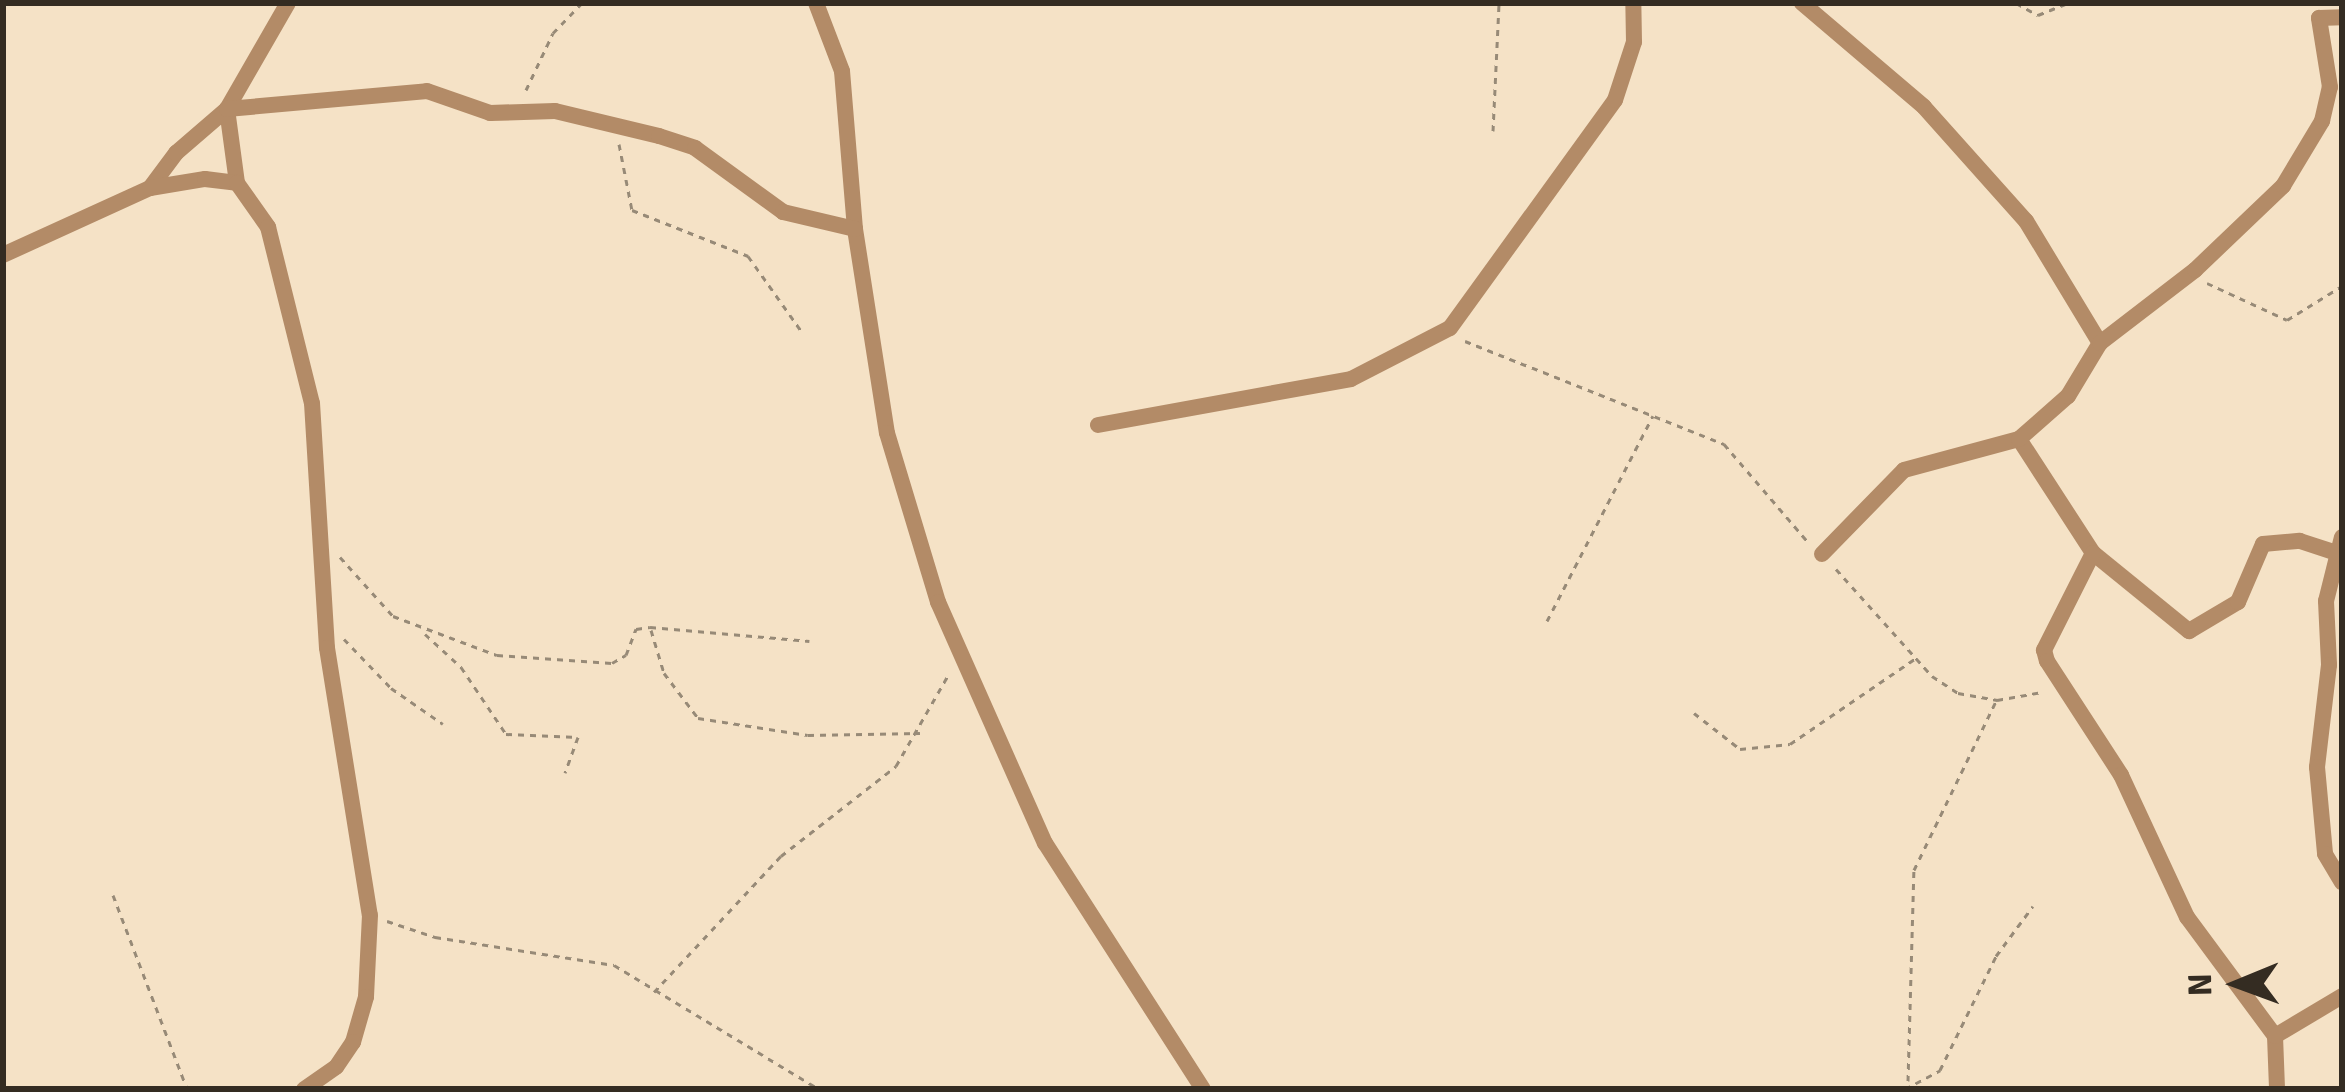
<!DOCTYPE html>
<html>
<head>
<meta charset="utf-8">
<style>
  body { margin:0 }
  #map { position:relative; width:2345px; height:1092px; overflow:hidden; background:#f5e2c6; font-family:Signika,sans-serif }
  div>[style] { position:absolute }
  .path>* { height:3px; margin-top:-1.5px; transform-origin:0; background:repeating-linear-gradient(90deg,#978a77 0 6px,transparent 0 12px) }
  .minor>* { height:16px; margin:-8px; padding:0 8px; transform-origin:8px; border-radius:8px; background:#b38b67 }
  span { translate:-50% -50%; white-space:nowrap; text-align:center; line-height:1.15; -webkit-text-stroke:10px #f5e2c6; paint-order:stroke }
  .frame { position:absolute; inset:0; border:6px solid #342c22; pointer-events:none }
  .north { position:absolute; left:2177px; top:924px; width:120px; height:120px; -webkit-text-stroke:9px #f5e2c6; paint-order:stroke; rotate:269deg; font-size:33px; font-weight:700; line-height:48px; text-align:center; color:#342c22 }
  .north::after { content:''; display:block; margin:auto; width:42px; height:54px; background:#342c22; clip-path:polygon(50% 0,100% 100%,50% 72%,0 100%) }
</style>
</head>
<body>
<div id="map">
  <div class="path">
    <i style="left:2016px;top:3px;width:25px;rotate:29deg"></i>
    <i style="left:2038px;top:15px;width:32px;rotate:-22deg"></i>
    <i style="left:526px;top:90px;width:63px;rotate:-64.7deg"></i>
    <i style="left:553px;top:33px;width:42px;rotate:-46deg"></i>
    <i style="left:1493px;top:131px;width:128px;rotate:-87.3deg"></i>
    <i style="left:619px;top:144px;width:67px;rotate:78.9deg"></i>
    <i style="left:632px;top:210px;width:125px;rotate:21.6deg"></i>
    <i style="left:748px;top:256px;width:93px;rotate:54.6deg"></i>
    <i style="left:2207px;top:283px;width:88px;rotate:24.8deg"></i>
    <i style="left:2287px;top:320px;width:65px;rotate:-31.7deg"></i>
    <i style="left:1465px;top:341px;width:279px;rotate:21.7deg"></i>
    <i style="left:1724px;top:444px;width:129px;rotate:49.4deg"></i>
    <i style="left:340px;top:557px;width:79px;rotate:48.1deg"></i>
    <i style="left:393px;top:616px;width:111px;rotate:20.6deg"></i>
    <i style="left:497px;top:655px;width:115px;rotate:4deg"></i>
    <i style="left:612px;top:663px;width:16px;rotate:-30deg"></i>
    <i style="left:626px;top:655px;width:28px;rotate:-69deg"></i>
    <i style="left:636px;top:629px;width:14px;rotate:-8deg"></i>
    <i style="left:650px;top:627px;width:160px;rotate:5deg"></i>
    <i style="left:1836px;top:569px;width:144px;rotate:48.1deg"></i>
    <i style="left:1932px;top:676px;width:31px;rotate:33deg"></i>
    <i style="left:1958px;top:693px;width:40px;rotate:10deg"></i>
    <i style="left:1997px;top:700px;width:46px;rotate:-10.1deg"></i>
    <i style="left:1547px;top:621px;width:231px;rotate:-62.7deg"></i>
    <i style="left:651px;top:630px;width:45px;rotate:73.2deg"></i>
    <i style="left:664px;top:673px;width:56px;rotate:52.9deg"></i>
    <i style="left:698px;top:718px;width:111px;rotate:8.8deg"></i>
    <i style="left:808px;top:735px;width:112px;rotate:-1deg"></i>
    <i style="left:425px;top:634px;width:49px;rotate:42.5deg"></i>
    <i style="left:461px;top:667px;width:81px;rotate:56.1deg"></i>
    <i style="left:506px;top:734px;width:72px;rotate:2.4deg"></i>
    <i style="left:578px;top:737px;width:38px;rotate:110deg"></i>
    <i style="left:344px;top:639px;width:68px;rotate:46.2deg"></i>
    <i style="left:391px;top:688px;width:63px;rotate:34.7deg"></i>
    <i style="left:1694px;top:713px;width:58px;rotate:38deg"></i>
    <i style="left:1740px;top:749px;width:50px;rotate:-5.7deg"></i>
    <i style="left:1790px;top:744px;width:153px;rotate:-34.3deg"></i>
    <i style="left:113px;top:895px;width:208px;rotate:69.1deg"></i>
    <i style="left:387px;top:921px;width:51px;rotate:18.4deg"></i>
    <i style="left:435px;top:937px;width:181px;rotate:8.9deg"></i>
    <i style="left:614px;top:965px;width:240px;rotate:31.2deg"></i>
    <i style="left:654px;top:992px;width:186px;rotate:-47deg"></i>
    <i style="left:781px;top:856px;width:146px;rotate:-38deg"></i>
    <i style="left:896px;top:766px;width:106px;rotate:-60.1deg"></i>
    <i style="left:1908px;top:1081px;width:211px;rotate:-88.4deg"></i>
    <i style="left:1914px;top:870px;width:188px;rotate:-64.1deg"></i>
    <i style="left:1905px;top:1089px;width:40px;rotate:-28deg"></i>
    <i style="left:1940px;top:1070px;width:127px;rotate:-63.8deg"></i>
    <i style="left:1996px;top:956px;width:62px;rotate:-53.5deg"></i>
  </div>
  <div class="minor">
    <i style="left:816px;top:3px;width:73px;rotate:69.1deg"></i>
    <i style="left:842px;top:71px;width:159px;rotate:85.3deg"></i>
    <i style="left:855px;top:229px;width:206px;rotate:81.1deg"></i>
    <i style="left:887px;top:433px;width:177px;rotate:73.2deg"></i>
    <i style="left:938px;top:602px;width:264px;rotate:66.1deg"></i>
    <i style="left:1045px;top:843px;width:292px;rotate:57.3deg"></i>
    <i style="left:1802px;top:3px;width:160px;rotate:40.4deg"></i>
    <i style="left:1924px;top:107px;width:153px;rotate:48.2deg"></i>
    <i style="left:2026px;top:221px;width:143px;rotate:58.8deg"></i>
    <i style="left:237px;top:183px;width:75px;rotate:-97.7deg"></i>
    <i style="left:227px;top:109px;width:122px;rotate:-60.1deg"></i>
    <i style="left:150px;top:188px;width:44px;rotate:-53.4deg"></i>
    <i style="left:176px;top:153px;width:67px;rotate:-40.8deg"></i>
    <i style="left:227px;top:109px;width:201px;rotate:-5.1deg"></i>
    <i style="left:427px;top:91px;width:67px;rotate:19.2deg"></i>
    <i style="left:490px;top:113px;width:65px;rotate:-1.8deg"></i>
    <i style="left:555px;top:111px;width:107px;rotate:13.5deg"></i>
    <i style="left:659px;top:136px;width:38px;rotate:18deg"></i>
    <i style="left:695px;top:148px;width:109px;rotate:36deg"></i>
    <i style="left:783px;top:212px;width:74px;rotate:13.3deg"></i>
    <i style="left:3px;top:255px;width:162px;rotate:-24.5deg"></i>
    <i style="left:150px;top:188px;width:56px;rotate:-9.3deg"></i>
    <i style="left:205px;top:179px;width:32px;rotate:7deg"></i>
    <i style="left:237px;top:183px;width:54px;rotate:54.8deg"></i>
    <i style="left:268px;top:227px;width:181px;rotate:76deg"></i>
    <i style="left:312px;top:403px;width:245px;rotate:86.5deg"></i>
    <i style="left:327px;top:648px;width:270px;rotate:80.9deg"></i>
    <i style="left:370px;top:915px;width:82px;rotate:92.8deg"></i>
    <i style="left:366px;top:997px;width:47px;rotate:106.1deg"></i>
    <i style="left:353px;top:1042px;width:30px;rotate:124deg"></i>
    <i style="left:336px;top:1067px;width:39px;rotate:145deg"></i>
    <i style="left:1098px;top:425px;width:257px;rotate:-10.3deg"></i>
    <i style="left:1351px;top:379px;width:111px;rotate:-27.3deg"></i>
    <i style="left:1450px;top:328px;width:281px;rotate:-54.1deg"></i>
    <i style="left:1615px;top:100px;width:61px;rotate:-71.9deg"></i>
    <i style="left:1634px;top:42px;width:39px;rotate:-91deg"></i>
    <i style="left:2019px;top:439px;width:136px;rotate:57deg"></i>
    <i style="left:2093px;top:553px;width:124px;rotate:39.1deg"></i>
    <i style="left:2189px;top:631px;width:57px;rotate:-30.6deg"></i>
    <i style="left:2238px;top:602px;width:63px;rotate:-66.7deg"></i>
    <i style="left:2263px;top:544px;width:37px;rotate:-5deg"></i>
    <i style="left:2300px;top:541px;width:39px;rotate:18deg"></i>
    <i style="left:2342px;top:537px;width:66px;rotate:104deg"></i>
    <i style="left:2326px;top:601px;width:64px;rotate:87.3deg"></i>
    <i style="left:2329px;top:665px;width:103px;rotate:96.7deg"></i>
    <i style="left:2317px;top:767px;width:87px;rotate:84.7deg"></i>
    <i style="left:2325px;top:854px;width:33px;rotate:59deg"></i>
    <i style="left:2093px;top:553px;width:109px;rotate:116.8deg"></i>
    <i style="left:2044px;top:650px;width:11px;rotate:75deg"></i>
    <i style="left:2047px;top:661px;width:136px;rotate:57deg"></i>
    <i style="left:2121px;top:775px;width:157px;rotate:65.1deg"></i>
    <i style="left:2187px;top:917px;width:148px;rotate:53.5deg"></i>
    <i style="left:2275px;top:1036px;width:53px;rotate:87.8deg"></i>
    <i style="left:1822px;top:554px;width:117px;rotate:-45.7deg"></i>
    <i style="left:1904px;top:470px;width:119px;rotate:-15.1deg"></i>
    <i style="left:2019px;top:439px;width:65px;rotate:-41.3deg"></i>
    <i style="left:2068px;top:396px;width:62px;rotate:-58.9deg"></i>
    <i style="left:2100px;top:343px;width:120px;rotate:-37.5deg"></i>
    <i style="left:2195px;top:270px;width:122px;rotate:-43.7deg"></i>
    <i style="left:2283px;top:186px;width:76px;rotate:-59deg"></i>
    <i style="left:2322px;top:121px;width:35px;rotate:-77deg"></i>
    <i style="left:2330px;top:87px;width:70px;rotate:-99.1deg"></i>
    <i style="left:2319px;top:18px;width:23px;rotate:-2deg"></i>
    <i style="left:2275px;top:1036px;width:78px;rotate:-30.8deg"></i>
  </div>
  <div class="frame"></div>
  <div class="north">N</div>
</div>
</body>
</html>
